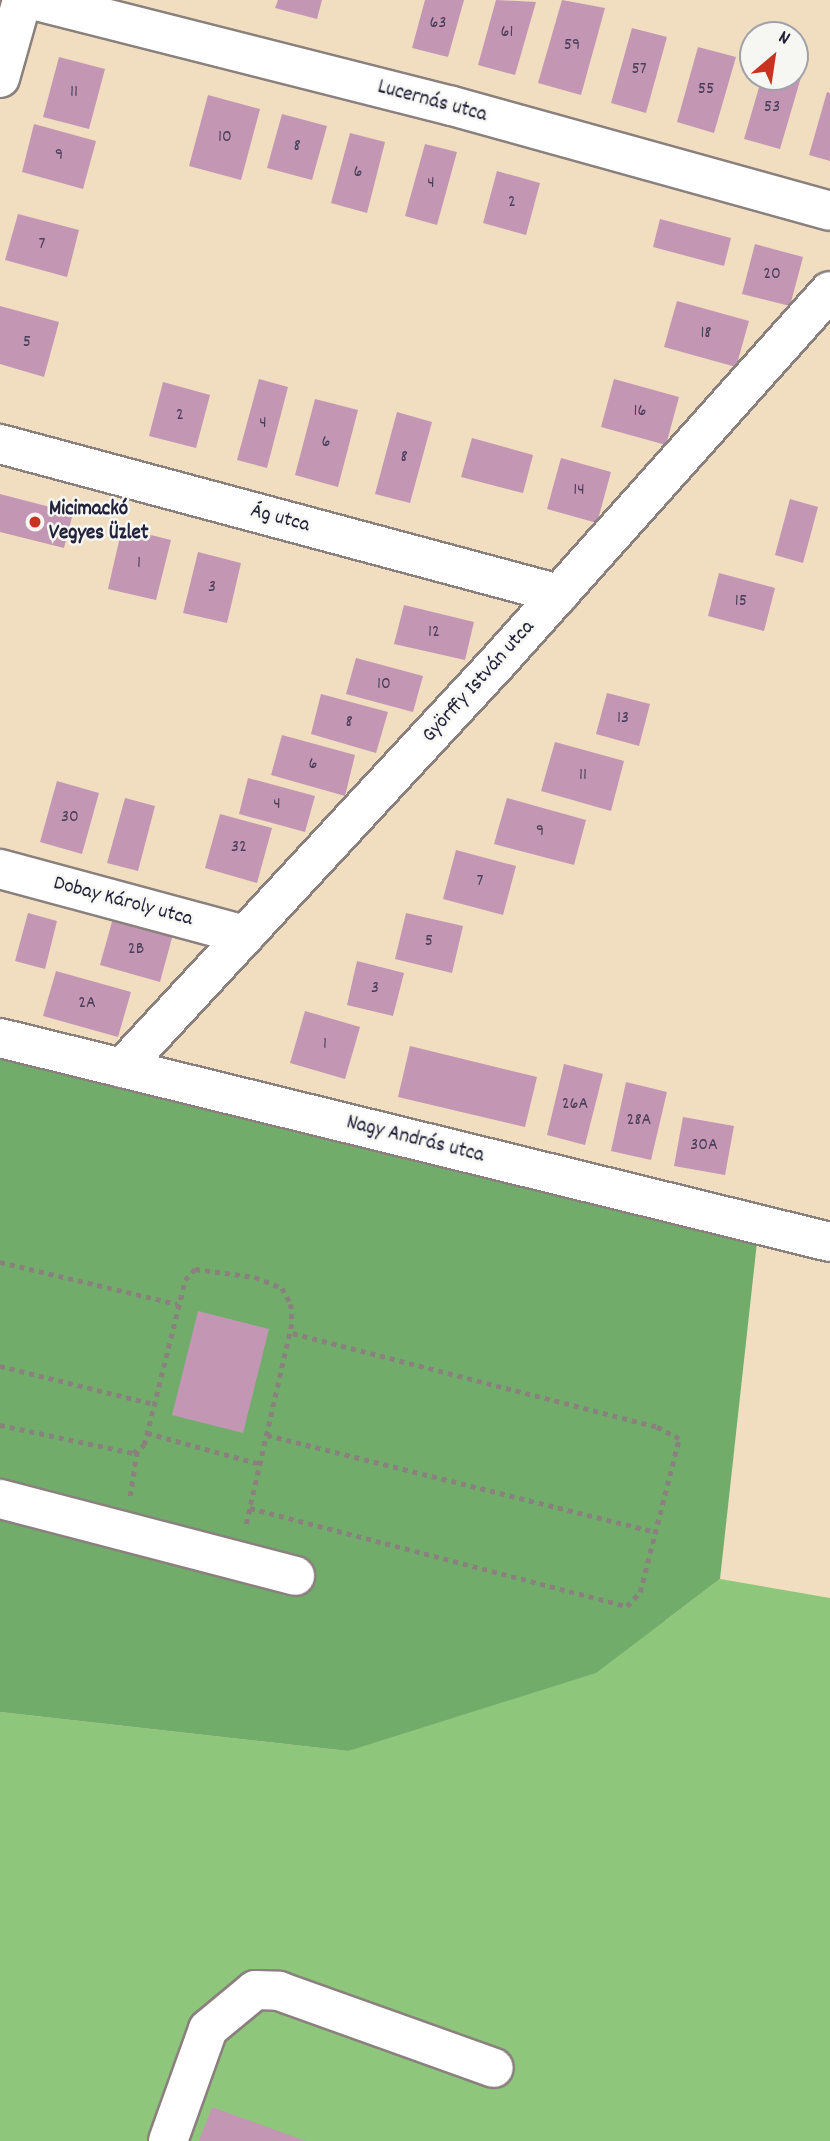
<!DOCTYPE html>
<html>
<head>
<meta charset="utf-8">
<style>
  body { margin:0 }
  #map { position:relative; width:830px; height:2141px; overflow:hidden; background:#f1dec0; font-family:Dekko,sans-serif }
  div>[style] { position:absolute }
  .green>* { inset:0; background:#8ec77b }
  .forest>* { inset:0; background:#72ac6b }
  .building>* { inset:0; background:#c396b4 }
  .path>* { height:4.5px; margin-top:-2.25px; transform-origin:0; background:repeating-linear-gradient(90deg,#8a807e 0 5px,transparent 0 10px) }
  .roads { filter:drop-shadow(2px 0 #8a807e) drop-shadow(-2px 0 #8a807e) drop-shadow(0 2px #8a807e) drop-shadow(0 -2px #8a807e) }
  .minor>* { height:38px; margin:-19px; padding:0 19px; transform-origin:19px; border-radius:19px; background:#fff }
  .dots>* { width:19px; height:19px; translate:-50% -50%; box-sizing:border-box; border:4px solid #f6f6f2; border-radius:50% }
  span { translate:-50% -50%; white-space:nowrap; text-align:center; line-height:1.15; -webkit-text-stroke:5px #f6f6f2; paint-order:stroke }
  .number-label { font-size:18px; color:#4a3f59 }
  .number-label span { -webkit-text-stroke-width:0 }
  .street-label { font-size:21px; color:#22223b }
  .poi-label { font-size:21px; color:#22223b; font-weight:700 }
  .left { translate:0 -50%; text-align:left }
  .north { position:absolute; left:739px; top:21px; width:70px; height:70px; box-sizing:border-box; background:#f6f6f2; border:2px solid #a1a1a9; border-radius:50%; rotate:29deg; font-size:19px; font-weight:700; line-height:28px; text-align:center; color:#22223b }
  .north::after { content:''; display:block; margin:auto; width:24px; height:32px; background:#c8321e; clip-path:polygon(50% 0,100% 100%,50% 72%,0 100%) }
</style>
</head>
<body>
<div id="map">
  <div class="green">
    <i style="clip-path:polygon(720px 1579px,830px 1598px,830px 2141px,0 2141px,0 1712px,348px 1751px,666px 1620px)"></i>
  </div>
  <div class="forest">
    <i style="clip-path:polygon(0 1055px,757px 1242px,720px 1579px,596px 1673px,348px 1751px,0 1712px)"></i>
  </div>
  <div class="building">
    <i style="clip-path:polygon(278px 0,322px 0,317px 19px,275px 8px)"></i>
    <i style="clip-path:polygon(425px 0,464px 0,448px 57px,412px 48px)"></i>
    <i style="clip-path:polygon(496px 0,536px 2px,515px 75px,478px 65px)"></i>
    <i style="clip-path:polygon(562px 0,605px 8px,581px 95px,538px 83px)"></i>
    <i style="clip-path:polygon(632px 28px,667px 37px,646px 113px,611px 103px)"></i>
    <i style="clip-path:polygon(698px 47px,736px 57px,714px 133px,677px 122px)"></i>
    <i style="clip-path:polygon(59px 57px,105px 69px,89px 129px,43px 117px)"></i>
    <i style="clip-path:polygon(795px 72px,802px 74px,780px 149px,744px 139px,762px 77px,795px 77px)"></i>
    <i style="clip-path:polygon(827px 92px,830px 93px,830px 161px,809px 155px)"></i>
    <i style="clip-path:polygon(208px 95px,260px 109px,241px 180px,189px 166px)"></i>
    <i style="clip-path:polygon(282px 114px,327px 126px,312px 180px,267px 168px)"></i>
    <i style="clip-path:polygon(34px 124px,96px 141px,83px 189px,22px 172px)"></i>
    <i style="clip-path:polygon(350px 133px,385px 142px,367px 213px,331px 203px)"></i>
    <i style="clip-path:polygon(425px 144px,457px 152px,437px 225px,405px 216px)"></i>
    <i style="clip-path:polygon(497px 171px,540px 183px,526px 235px,483px 223px)"></i>
    <i style="clip-path:polygon(18px 214px,79px 230px,67px 277px,5px 260px)"></i>
    <i style="clip-path:polygon(660px 219px,731px 238px,724px 266px,653px 247px)"></i>
    <i style="clip-path:polygon(755px 244px,803px 257px,790px 306px,742px 294px)"></i>
    <i style="clip-path:polygon(677px 301px,749px 321px,736px 367px,664px 347px)"></i>
    <i style="clip-path:polygon(0 306px,59px 322px,44px 377px,0 364px)"></i>
    <i style="clip-path:polygon(259px 379px,288px 387px,267px 468px,237px 460px)"></i>
    <i style="clip-path:polygon(614px 379px,679px 397px,666px 445px,601px 427px)"></i>
    <i style="clip-path:polygon(163px 382px,210px 395px,196px 448px,149px 436px)"></i>
    <i style="clip-path:polygon(315px 399px,358px 410px,338px 487px,295px 475px)"></i>
    <i style="clip-path:polygon(397px 412px,432px 422px,410px 503px,375px 494px)"></i>
    <i style="clip-path:polygon(472px 438px,533px 455px,523px 493px,461px 477px)"></i>
    <i style="clip-path:polygon(561px 458px,611px 472px,597px 523px,547px 509px)"></i>
    <i style="clip-path:polygon(0 494px,73px 513px,64px 548px,0 532px)"></i>
    <i style="clip-path:polygon(790px 499px,818px 507px,803px 563px,775px 555px)"></i>
    <i style="clip-path:polygon(122px 528px,171px 540px,156px 600px,108px 589px)"></i>
    <i style="clip-path:polygon(198px 552px,241px 563px,227px 623px,183px 613px)"></i>
    <i style="clip-path:polygon(719px 573px,775px 588px,764px 631px,708px 616px)"></i>
    <i style="clip-path:polygon(404px 605px,474px 622px,465px 660px,394px 644px)"></i>
    <i style="clip-path:polygon(356px 658px,423px 676px,413px 712px,346px 694px)"></i>
    <i style="clip-path:polygon(607px 693px,650px 704px,639px 746px,596px 734px)"></i>
    <i style="clip-path:polygon(321px 694px,388px 712px,376px 753px,311px 734px)"></i>
    <i style="clip-path:polygon(282px 735px,355px 755px,345px 796px,271px 775px)"></i>
    <i style="clip-path:polygon(555px 742px,624px 761px,611px 811px,541px 791px)"></i>
    <i style="clip-path:polygon(248px 778px,315px 796px,305px 832px,239px 814px)"></i>
    <i style="clip-path:polygon(57px 781px,99px 793px,82px 854px,40px 842px)"></i>
    <i style="clip-path:polygon(125px 798px,155px 806px,138px 871px,107px 863px)"></i>
    <i style="clip-path:polygon(507px 798px,586px 820px,574px 865px,494px 844px)"></i>
    <i style="clip-path:polygon(220px 814px,272px 828px,257px 883px,205px 868px)"></i>
    <i style="clip-path:polygon(456px 850px,516px 866px,503px 915px,443px 899px)"></i>
    <i style="clip-path:polygon(28px 913px,57px 921px,45px 969px,15px 961px)"></i>
    <i style="clip-path:polygon(406px 913px,463px 926px,452px 973px,395px 959px)"></i>
    <i style="clip-path:polygon(113px 918px,173px 934px,160px 982px,100px 965px)"></i>
    <i style="clip-path:polygon(357px 961px,404px 973px,393px 1016px,347px 1005px)"></i>
    <i style="clip-path:polygon(56px 971px,131px 992px,118px 1037px,43px 1016px)"></i>
    <i style="clip-path:polygon(305px 1011px,360px 1027px,345px 1079px,290px 1063px)"></i>
    <i style="clip-path:polygon(410px 1046px,537px 1077px,525px 1127px,398px 1097px)"></i>
    <i style="clip-path:polygon(564px 1064px,603px 1074px,585px 1145px,547px 1135px)"></i>
    <i style="clip-path:polygon(626px 1082px,667px 1092px,651px 1160px,611px 1151px)"></i>
    <i style="clip-path:polygon(683px 1117px,734px 1126px,725px 1175px,674px 1166px)"></i>
    <i style="clip-path:polygon(198px 1311px,269px 1329px,243px 1433px,172px 1415px)"></i>
    <i style="clip-path:polygon(212px 2107px,306px 2141px,199px 2141px)"></i>
  </div>
  <div class="path">
    <i style="left:0;top:1262px;width:182px;rotate:13.3deg"></i>
    <i style="left:0;top:1366px;width:159px;rotate:13.9deg"></i>
    <i style="left:0;top:1425px;width:136px;rotate:11.9deg"></i>
    <i style="left:133px;top:1453px;width:14px;rotate:-36deg"></i>
    <i style="left:144px;top:1445px;width:170px;rotate:-76deg"></i>
    <i style="left:185px;top:1280px;width:15px;rotate:-48deg"></i>
    <i style="left:195px;top:1269px;width:61px;rotate:7.6deg"></i>
    <i style="left:255px;top:1277px;width:29px;rotate:22deg"></i>
    <i style="left:282px;top:1288px;width:18px;rotate:61deg"></i>
    <i style="left:291px;top:1304px;width:20px;rotate:87deg"></i>
    <i style="left:292px;top:1324px;width:207px;rotate:102.8deg"></i>
    <i style="left:147px;top:1433px;width:117px;rotate:15.3deg"></i>
    <i style="left:267px;top:1435px;width:400px;rotate:14deg"></i>
    <i style="left:130px;top:1496px;width:47px;rotate:-81.3deg"></i>
    <i style="left:250px;top:1508px;width:390px;rotate:14.6deg"></i>
    <i style="left:627px;top:1606px;width:19px;rotate:-47deg"></i>
    <i style="left:640px;top:1592px;width:158px;rotate:-75.7deg"></i>
    <i style="left:679px;top:1439px;width:26px;rotate:-152deg"></i>
    <i style="left:656px;top:1427px;width:377px;rotate:-165.6deg"></i>
  </div>
  <div class="roads">
    <div class="minor">
      <i style="left:33px;top:0;width:432px;rotate:14.2deg"></i>
      <i style="left:452px;top:106px;width:392px;rotate:15.5deg"></i>
      <i style="left:0;top:78px;width:81px;rotate:-74.2deg"></i>
      <i style="left:0;top:444px;width:579px;rotate:15.02deg"></i>
      <i style="left:0;top:869px;width:254px;rotate:15.1deg"></i>
      <i style="left:0;top:1038px;width:855px;rotate:13.81deg"></i>
      <i style="left:122px;top:1068px;width:555px;rotate:-47.19deg"></i>
      <i style="left:499px;top:661px;width:496px;rotate:-48.2deg"></i>
      <i style="left:0;top:1499px;width:305px;rotate:14.6deg"></i>
      <i style="left:168px;top:2141px;width:119px;rotate:-70.3deg"></i>
      <i style="left:208px;top:2029px;width:61px;rotate:-39.7deg"></i>
      <i style="left:255px;top:1990px;width:24px;rotate:2deg"></i>
      <i style="left:279px;top:1991px;width:228px;rotate:19.7deg"></i>
    </div>
  </div>
  <div class="dots">
    <i style="left:35px;top:522px;background:#c8321e"></i>
  </div>
  <div class="number-label">
    <span style="left:438px;top:24px">63</span>
    <span style="left:507px;top:33px">61</span>
    <span style="left:572px;top:46px">59</span>
    <span style="left:639px;top:70px">57</span>
    <span style="left:706px;top:90px">55</span>
    <span style="left:74px;top:93px">11</span>
    <span style="left:772px;top:108px">53</span>
    <span style="left:225px;top:138px">10</span>
    <span style="left:297px;top:147px">8</span>
    <span style="left:59px;top:156px">9</span>
    <span style="left:358px;top:173px">6</span>
    <span style="left:431px;top:184px">4</span>
    <span style="left:512px;top:203px">2</span>
    <span style="left:42px;top:245px">7</span>
    <span style="left:772px;top:275px">20</span>
    <span style="left:706px;top:334px">18</span>
    <span style="left:27px;top:343px">5</span>
    <span style="left:640px;top:412px">16</span>
    <span style="left:180px;top:416px">2</span>
    <span style="left:263px;top:424px">4</span>
    <span style="left:326px;top:443px">6</span>
    <span style="left:404px;top:458px">8</span>
    <span style="left:579px;top:491px">14</span>
    <span style="left:139px;top:564px">1</span>
    <span style="left:212px;top:588px">3</span>
    <span style="left:741px;top:602px">15</span>
    <span style="left:434px;top:633px">12</span>
    <span style="left:384px;top:685px">10</span>
    <span style="left:623px;top:719px">13</span>
    <span style="left:349px;top:723px">8</span>
    <span style="left:313px;top:765px">6</span>
    <span style="left:583px;top:776px">11</span>
    <span style="left:277px;top:805px">4</span>
    <span style="left:70px;top:818px">30</span>
    <span style="left:540px;top:832px">9</span>
    <span style="left:239px;top:848px">32</span>
    <span style="left:480px;top:882px">7</span>
    <span style="left:429px;top:942px">5</span>
    <span style="left:136px;top:950px">2B</span>
    <span style="left:375px;top:989px">3</span>
    <span style="left:87px;top:1004px">2A</span>
    <span style="left:325px;top:1045px">1</span>
    <span style="left:575px;top:1105px">26A</span>
    <span style="left:639px;top:1121px">28A</span>
    <span style="left:704px;top:1146px">30A</span>
  </div>
  <div class="street-label">
    <span style="left:432px;top:102px;rotate:15deg">Lucernás utca</span>
    <span style="left:280px;top:519px;rotate:15deg">Ág utca</span>
    <span style="left:479px;top:682px;rotate:-48deg">Györffy István utca</span>
    <span style="left:123px;top:902px;rotate:15deg">Dobay Károly utca</span>
    <span style="left:415px;top:1140px;rotate:14deg">Nagy András utca</span>
  </div>
  <div class="poi-label">
    <span class="left" style="left:49px;top:522px">Micimackó<br>Vegyes Üzlet</span>
  </div>
  <div class="north">N</div>
</div>
</body>
</html>
